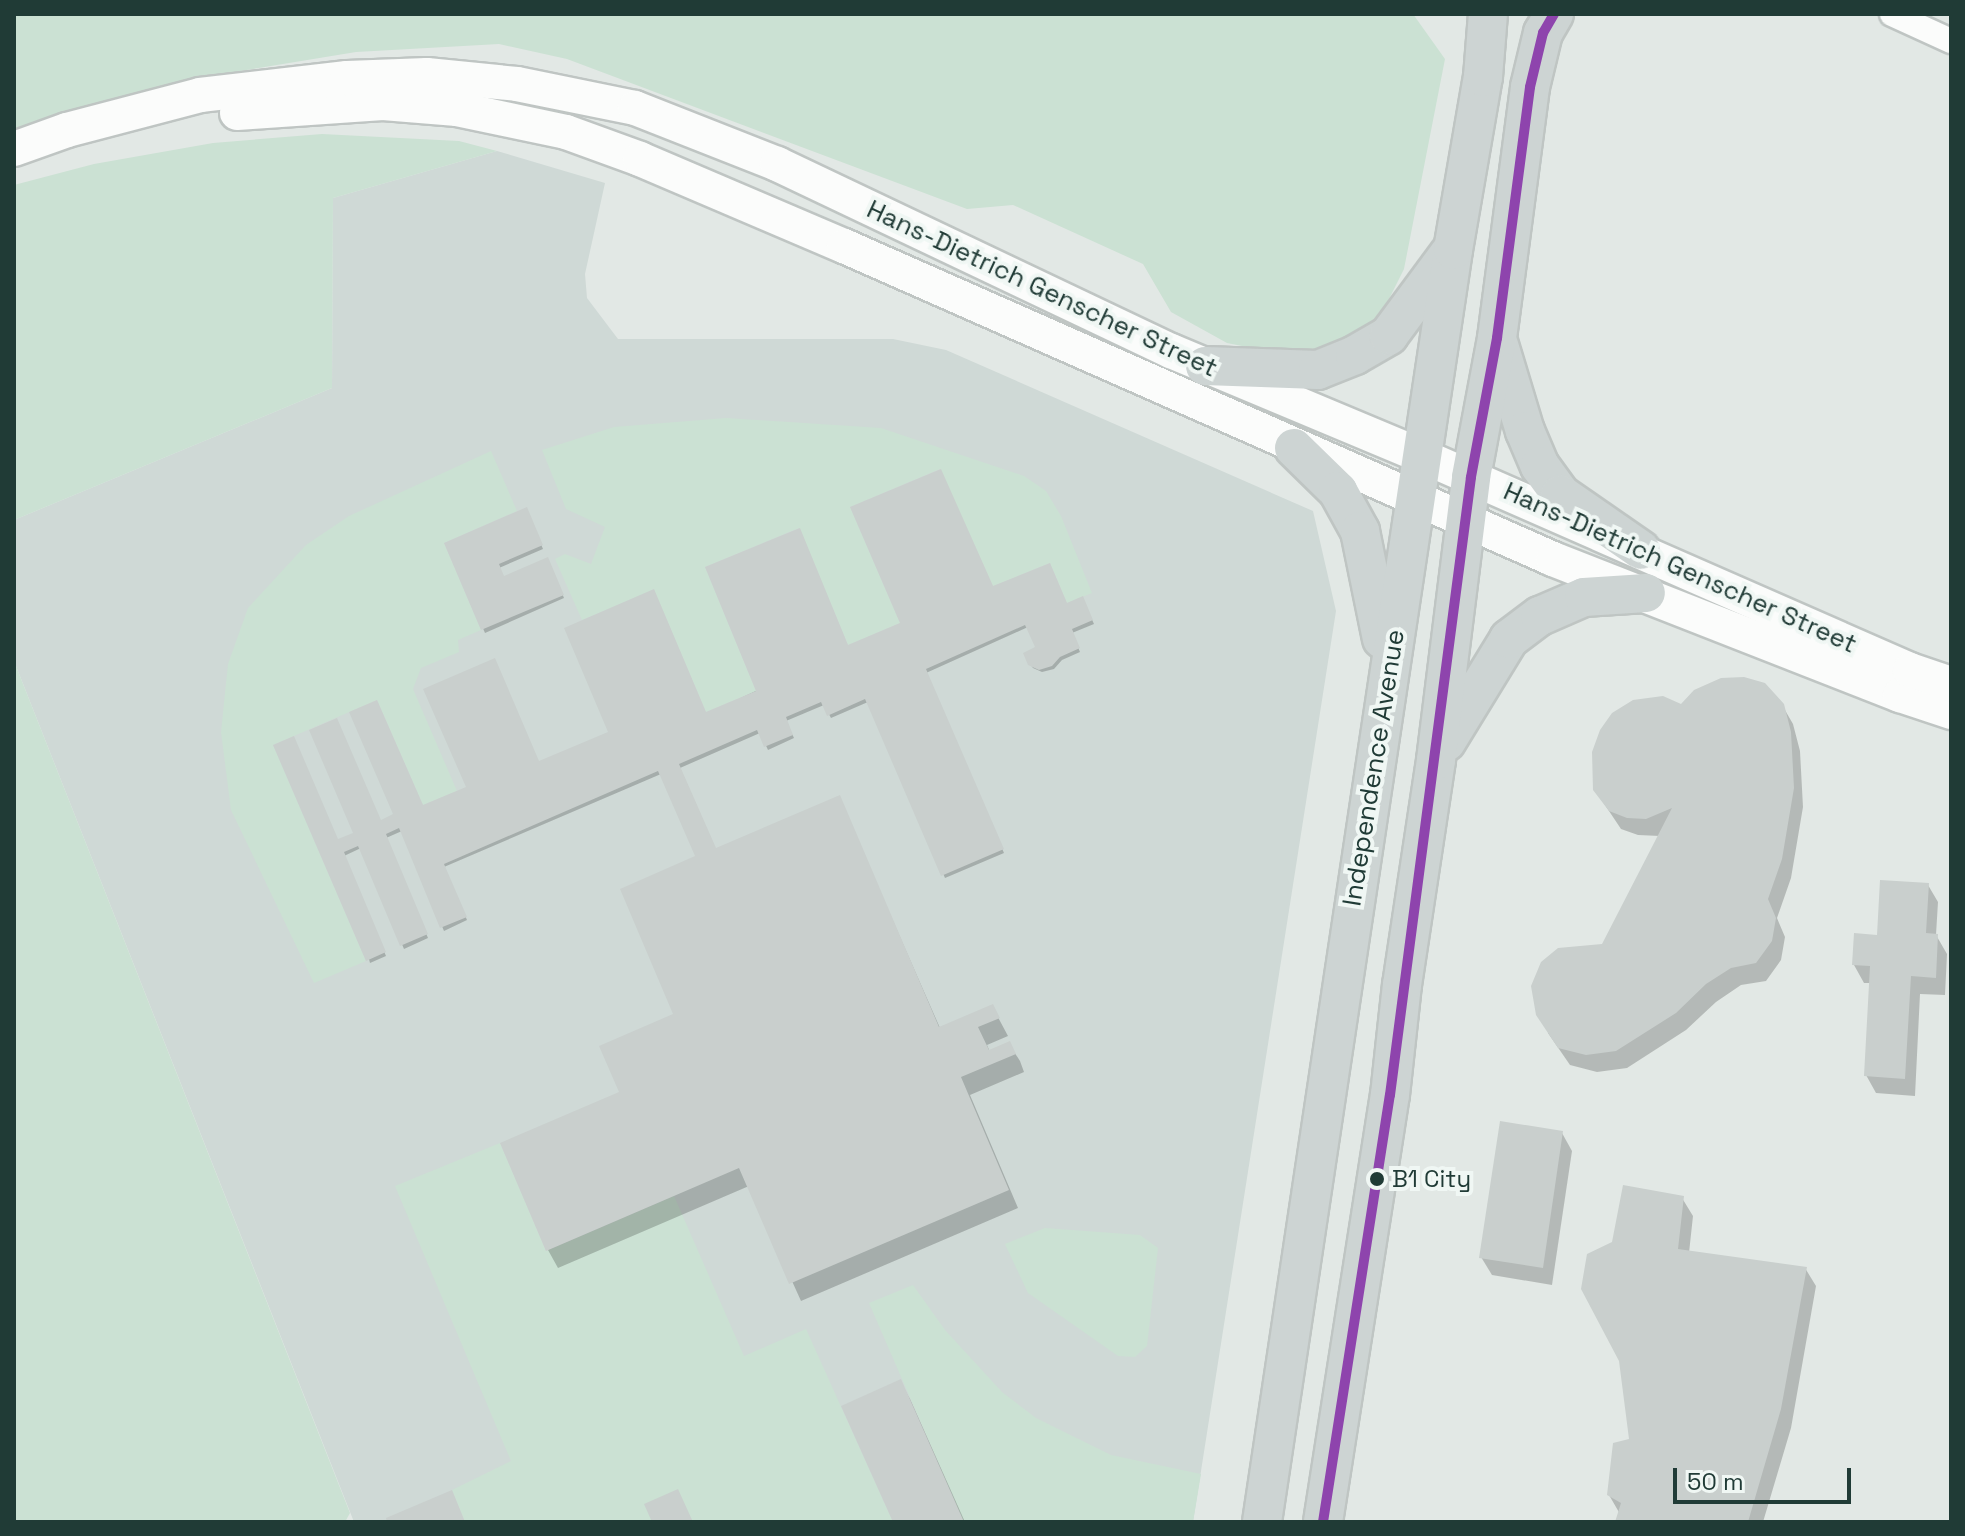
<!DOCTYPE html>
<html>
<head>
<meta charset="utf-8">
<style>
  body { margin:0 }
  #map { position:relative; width:1965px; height:1536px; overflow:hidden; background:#e2e8e5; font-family:"Space Grotesk",sans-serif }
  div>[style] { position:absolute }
  .built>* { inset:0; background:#cfd9d6 }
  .green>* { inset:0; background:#cbe1d3 }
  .shadow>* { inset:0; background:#0003 }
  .building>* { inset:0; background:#c9cfcd }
  .roads { filter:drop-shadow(2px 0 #bfc5c3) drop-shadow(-2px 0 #bfc5c3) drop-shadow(0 2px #bfc5c3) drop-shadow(0 -2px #bfc5c3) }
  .street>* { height:24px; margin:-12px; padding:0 12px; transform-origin:12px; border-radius:12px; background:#fbfcfb }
  .secondary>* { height:34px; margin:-17px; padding:0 17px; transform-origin:17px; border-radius:17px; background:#fbfcfb }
  .primary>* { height:38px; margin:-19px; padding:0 19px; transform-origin:19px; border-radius:19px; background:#cdd4d3 }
  .bus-1>* { height:10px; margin:-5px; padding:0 5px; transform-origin:5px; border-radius:5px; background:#8e44ad }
  .dots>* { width:22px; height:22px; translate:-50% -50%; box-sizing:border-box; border:4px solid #f0f7f4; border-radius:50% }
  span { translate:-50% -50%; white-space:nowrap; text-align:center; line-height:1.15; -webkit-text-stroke:8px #f0f7f4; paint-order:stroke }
  .bus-label { font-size:24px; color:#203b36 }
  .left { translate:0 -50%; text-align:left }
  .street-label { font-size:26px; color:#203b36 }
  .frame { position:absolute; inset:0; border:16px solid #203b36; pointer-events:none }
  .scale { position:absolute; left:1673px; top:1468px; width:178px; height:36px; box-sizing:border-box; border:4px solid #203b36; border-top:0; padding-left:10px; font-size:24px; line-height:28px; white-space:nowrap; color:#203b36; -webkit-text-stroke:6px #f0f7f4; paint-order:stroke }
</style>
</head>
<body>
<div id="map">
  <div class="built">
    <i style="clip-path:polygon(497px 151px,605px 183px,585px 274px,587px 298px,618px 339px,893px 339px,946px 350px,1313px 511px,1336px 611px,1193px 1522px,354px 1522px,14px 661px,14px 520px,332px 388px,333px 198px)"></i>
  </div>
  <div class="green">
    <i style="clip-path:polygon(14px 14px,1413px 14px,1445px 59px,1404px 269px,1380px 317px,1353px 339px,1311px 353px,1272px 352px,1227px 343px,1171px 312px,1143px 264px,1013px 205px,967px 209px,567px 59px,499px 44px,356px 52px,216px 75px,62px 112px,14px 130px)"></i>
    <i style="clip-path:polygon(322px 134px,459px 141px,497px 151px,333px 198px,332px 388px,14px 520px,14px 185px,94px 164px,213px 143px)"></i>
    <i style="clip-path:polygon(726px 418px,881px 428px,1024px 476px,1046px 491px,1061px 516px,1092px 593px,1067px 603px,1050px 563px,993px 586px,940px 469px,850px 507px,900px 623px,848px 645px,799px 528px,705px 567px,756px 691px,706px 712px,654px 590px,582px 620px,555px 559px,565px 554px,591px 564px,605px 527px,566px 509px,542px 450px,614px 427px)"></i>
    <i style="clip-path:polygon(491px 451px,517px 511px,444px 543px,481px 630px,458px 640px,459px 652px,421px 668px,413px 689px,457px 791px,423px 805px,377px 700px,273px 745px,366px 961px,314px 983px,231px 810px,221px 732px,228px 664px,248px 608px,306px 545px,349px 516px)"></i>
    <i style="clip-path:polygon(14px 661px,350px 1513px,345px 1522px,14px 1522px)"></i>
    <i style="clip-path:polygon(500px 1143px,546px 1251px,674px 1196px,744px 1356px,806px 1329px,893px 1522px,465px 1522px,452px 1490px,511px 1461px,395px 1186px)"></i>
    <i style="clip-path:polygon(1045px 1228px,1140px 1235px,1158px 1248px,1147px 1346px,1135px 1357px,1118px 1356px,1028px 1293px,1005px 1244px)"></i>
    <i style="clip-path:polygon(913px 1285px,945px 1330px,1002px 1392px,1036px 1418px,1111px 1455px,1201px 1474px,1193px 1522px,964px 1522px,869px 1303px)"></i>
  </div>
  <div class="shadow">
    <i style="clip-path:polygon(528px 513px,543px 549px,499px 568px,504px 579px,549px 563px,564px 598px,485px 633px,446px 544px)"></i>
    <i style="clip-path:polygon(993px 589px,1066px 605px,1084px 602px,1094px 624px,1072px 633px,1080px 652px,1062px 660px,1054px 669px,1042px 672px,1033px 668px,1030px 664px,1038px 648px,1028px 627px,926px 673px,1004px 853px,945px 878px,868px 702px,831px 718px,824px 705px,786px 721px,794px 738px,768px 750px,760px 733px,680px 768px,716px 850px,839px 798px,940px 1028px,992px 1006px,1008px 1036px,987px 1045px,990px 1052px,1009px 1044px,1020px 1061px,1024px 1072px,970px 1095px,1018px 1208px,801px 1301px,749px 1186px,558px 1268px,548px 1250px,621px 1093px,676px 1015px,698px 858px,661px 774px,444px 867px,467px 920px,444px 931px,402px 831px,386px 838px,428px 938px,404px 949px,361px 848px,344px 856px,386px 956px,370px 963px,338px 841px,539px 763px,705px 715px,848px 647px)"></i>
    <i style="clip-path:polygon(1782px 705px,1793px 724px,1800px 751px,1803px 807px,1791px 878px,1777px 918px,1785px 937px,1781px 960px,1766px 981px,1741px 985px,1716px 1002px,1686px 1030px,1627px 1068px,1597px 1072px,1570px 1065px,1548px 1033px,1603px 946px,1660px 836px,1638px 835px,1621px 829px,1595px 790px,1681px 706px)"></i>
    <i style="clip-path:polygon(1928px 885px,1938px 902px,1936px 935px,1947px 954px,1945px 995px,1920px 994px,1915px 1096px,1876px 1093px,1866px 1075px,1871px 983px,1864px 983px,1854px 965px)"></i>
    <i style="clip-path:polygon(1562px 1133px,1572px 1151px,1552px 1285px,1492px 1275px,1481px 1257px)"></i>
    <i style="clip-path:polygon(1682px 1198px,1693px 1216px,1689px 1253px,1805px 1268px,1816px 1286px,1791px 1428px,1763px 1522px,1618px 1522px,1620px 1514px,1609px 1495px,1631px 1440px,1613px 1243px)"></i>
    <i style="clip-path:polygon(900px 1382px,910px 1399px,965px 1522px,895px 1522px)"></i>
  </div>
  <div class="building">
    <i style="clip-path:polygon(941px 469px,993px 586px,1050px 563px,1067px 603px,1083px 596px,1093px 620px,1072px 629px,1080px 648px,1060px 657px,1052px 666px,1039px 670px,1028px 665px,1023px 653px,1035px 647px,1025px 625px,926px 669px,1004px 849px,941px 876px,865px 699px,827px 716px,821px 702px,786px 717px,793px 735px,764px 747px,757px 730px,679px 764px,716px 848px,840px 795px,939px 1027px,993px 1004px,1000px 1018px,978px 1027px,989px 1050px,1010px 1041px,1016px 1054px,961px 1077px,1009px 1190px,789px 1284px,739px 1168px,546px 1251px,500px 1143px,619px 1092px,599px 1046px,673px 1014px,620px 889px,695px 856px,658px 771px,444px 864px,467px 917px,440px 928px,399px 828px,386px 834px,428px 934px,400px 946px,358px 846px,344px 852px,386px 952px,366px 961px,273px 745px,294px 736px,338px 839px,353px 833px,309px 730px,337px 718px,381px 820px,393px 814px,349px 712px,377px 700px,423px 805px,466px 787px,423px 689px,495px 658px,539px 761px,608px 732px,564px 628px,654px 589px,706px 712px,756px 691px,705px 567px,800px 528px,848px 645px,900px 623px,850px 507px)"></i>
    <i style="clip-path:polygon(527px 507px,543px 545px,499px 564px,504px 576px,548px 557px,564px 595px,481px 630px,444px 543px)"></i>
    <i style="clip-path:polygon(1744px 677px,1765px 683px,1784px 704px,1791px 732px,1794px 788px,1782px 859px,1768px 899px,1776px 918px,1772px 941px,1756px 963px,1731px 968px,1706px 984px,1676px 1013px,1616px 1051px,1586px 1055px,1558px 1048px,1536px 1015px,1531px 986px,1541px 962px,1558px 948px,1602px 944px,1672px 808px,1646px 819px,1627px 818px,1609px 811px,1593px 790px,1592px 752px,1600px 730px,1612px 713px,1633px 700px,1663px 696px,1681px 704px,1694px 690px,1721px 678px)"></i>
    <i style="clip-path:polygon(1880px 880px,1929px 883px,1926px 933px,1938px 934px,1936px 978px,1911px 976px,1905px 1079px,1864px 1076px,1870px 966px,1852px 965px,1854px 933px,1877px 935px)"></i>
    <i style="clip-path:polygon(1500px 1121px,1563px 1131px,1543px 1268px,1479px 1258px)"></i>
    <i style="clip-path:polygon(1623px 1185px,1684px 1196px,1678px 1249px,1807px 1267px,1781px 1409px,1748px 1522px,1615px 1522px,1621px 1503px,1607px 1495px,1613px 1443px,1629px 1439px,1619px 1361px,1581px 1289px,1587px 1254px,1612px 1242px)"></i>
    <i style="clip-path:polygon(901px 1379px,964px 1522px,893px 1522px,841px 1406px)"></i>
    <i style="clip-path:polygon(678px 1489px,693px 1522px,652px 1522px,644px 1504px)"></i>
    <i style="clip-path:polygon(452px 1490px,465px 1522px,387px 1522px,386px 1518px)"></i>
  </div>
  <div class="roads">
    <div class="street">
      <i style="left:1892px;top:14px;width:65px;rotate:24.6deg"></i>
    </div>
    <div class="secondary">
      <i style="left:237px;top:113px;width:146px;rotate:-3.9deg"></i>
      <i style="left:383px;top:103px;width:74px;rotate:4.6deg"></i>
      <i style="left:457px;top:109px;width:111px;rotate:11.9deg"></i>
      <i style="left:566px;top:132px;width:79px;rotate:20deg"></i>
      <i style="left:640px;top:159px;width:222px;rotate:23.1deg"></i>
      <i style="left:844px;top:246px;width:775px;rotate:23.82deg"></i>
      <i style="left:1553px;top:559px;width:373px;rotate:21.4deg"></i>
      <i style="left:1900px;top:695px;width:54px;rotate:18.4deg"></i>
      <i style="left:14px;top:149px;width:56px;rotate:-19.7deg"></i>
      <i style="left:67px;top:130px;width:138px;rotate:-14.7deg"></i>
      <i style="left:200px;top:95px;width:148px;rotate:-6.6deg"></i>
      <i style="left:347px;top:78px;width:80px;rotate:-2.1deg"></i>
      <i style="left:427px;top:75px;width:90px;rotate:5.7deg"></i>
      <i style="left:517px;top:84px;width:120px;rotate:11.5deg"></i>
      <i style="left:635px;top:108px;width:153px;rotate:21.5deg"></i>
      <i style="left:777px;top:164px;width:436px;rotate:25.4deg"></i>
      <i style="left:1171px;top:351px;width:272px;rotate:22.7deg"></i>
      <i style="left:1422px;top:456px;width:533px;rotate:23.68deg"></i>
      <i style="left:1910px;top:670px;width:43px;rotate:18.9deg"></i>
    </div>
    <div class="primary">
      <i style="left:1499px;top:345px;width:90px;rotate:73.2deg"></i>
      <i style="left:1525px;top:431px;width:38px;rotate:67deg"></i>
      <i style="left:1540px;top:466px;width:34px;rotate:54deg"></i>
      <i style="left:1560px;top:494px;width:98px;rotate:34.7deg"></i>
      <i style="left:1205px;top:366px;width:113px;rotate:2deg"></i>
      <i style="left:1318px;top:370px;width:40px;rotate:-22deg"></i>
      <i style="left:1355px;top:355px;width:39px;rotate:-30deg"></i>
      <i style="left:1389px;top:335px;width:101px;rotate:-53.5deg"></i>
      <i style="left:1294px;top:448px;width:62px;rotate:44.3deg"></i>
      <i style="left:1338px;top:491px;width:46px;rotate:61.2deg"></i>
      <i style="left:1360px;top:531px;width:110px;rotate:78.5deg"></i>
      <i style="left:1446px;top:742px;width:121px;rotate:-58.5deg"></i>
      <i style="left:1509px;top:639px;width:39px;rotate:-37deg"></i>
      <i style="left:1540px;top:616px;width:48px;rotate:-23.4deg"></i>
      <i style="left:1584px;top:597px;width:62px;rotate:-3.7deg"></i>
      <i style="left:1262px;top:1522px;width:1286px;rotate:-81.46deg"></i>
      <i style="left:1453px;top:250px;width:176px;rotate:-80.2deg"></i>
      <i style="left:1483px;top:77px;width:63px;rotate:-85.5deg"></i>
      <i style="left:1323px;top:1522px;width:432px;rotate:-81.1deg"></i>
      <i style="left:1390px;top:1095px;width:111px;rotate:-83.8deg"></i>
      <i style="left:1402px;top:985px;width:228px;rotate:-81.4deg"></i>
      <i style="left:1436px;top:760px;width:285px;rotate:-82.9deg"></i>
      <i style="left:1471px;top:477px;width:141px;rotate:-79.4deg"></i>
      <i style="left:1497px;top:338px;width:253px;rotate:-82.5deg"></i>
      <i style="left:1530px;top:87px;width:56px;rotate:-76.5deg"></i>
      <i style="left:1543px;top:33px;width:22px;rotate:-60deg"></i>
    </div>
  </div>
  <div class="bus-1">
    <i style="left:1323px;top:1522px;width:432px;rotate:-81.1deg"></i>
    <i style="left:1390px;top:1095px;width:623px;rotate:-82.53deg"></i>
    <i style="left:1471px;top:477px;width:141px;rotate:-79.4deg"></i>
    <i style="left:1497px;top:338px;width:253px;rotate:-82.5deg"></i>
    <i style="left:1530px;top:87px;width:56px;rotate:-76.5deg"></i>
    <i style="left:1543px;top:33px;width:22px;rotate:-60deg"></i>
  </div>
  <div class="dots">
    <i style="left:1377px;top:1179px;background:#203b36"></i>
  </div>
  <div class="bus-label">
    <span class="left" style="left:1392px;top:1179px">B1 City</span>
  </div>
  <div class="street-label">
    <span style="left:1042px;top:289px;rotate:25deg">Hans-Dietrich Genscher Street</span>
    <span style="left:1680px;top:568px;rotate:24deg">Hans-Dietrich Genscher Street</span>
    <span style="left:1374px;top:768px;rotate:-81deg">Independence Avenue</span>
  </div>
  <div class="frame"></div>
  <div class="scale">50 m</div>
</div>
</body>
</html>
